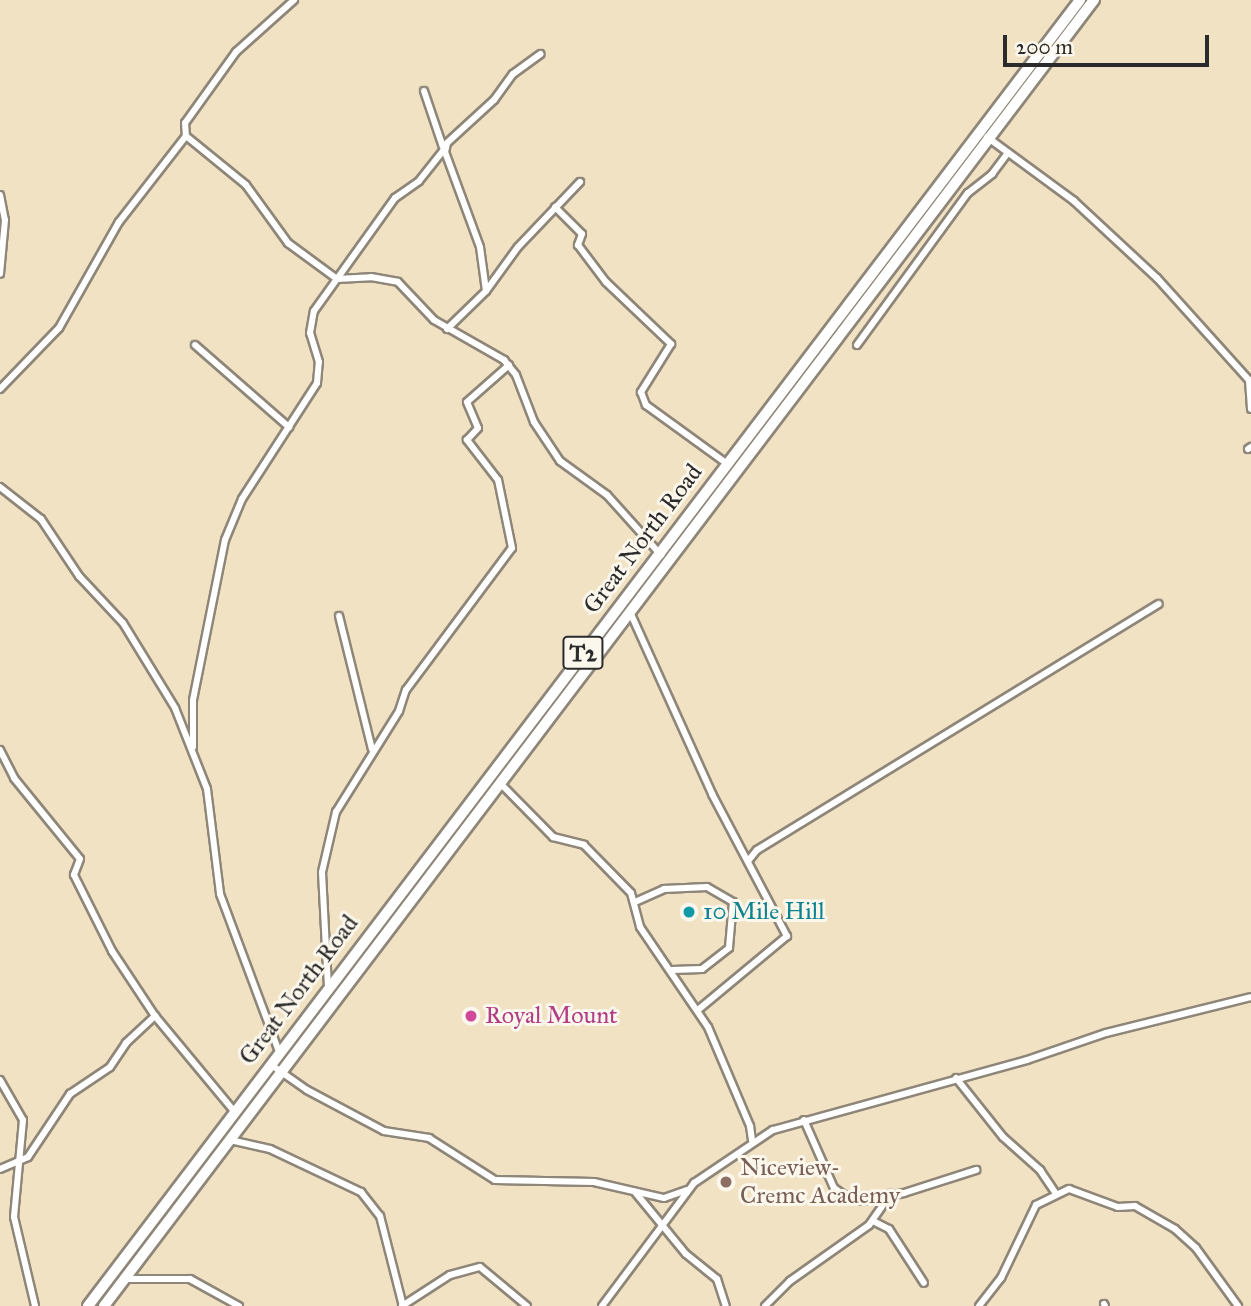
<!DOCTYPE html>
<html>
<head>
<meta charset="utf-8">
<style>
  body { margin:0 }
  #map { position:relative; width:1251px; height:1306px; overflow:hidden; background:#f1e2c4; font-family:"IM FELL Great Primer",serif }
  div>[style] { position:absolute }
  .roads { filter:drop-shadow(2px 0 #8e8678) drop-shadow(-2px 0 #8e8678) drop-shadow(0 2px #8e8678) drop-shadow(0 -2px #8e8678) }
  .minor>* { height:6px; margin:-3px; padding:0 3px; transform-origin:3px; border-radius:3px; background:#fff }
  .trunk>* { height:10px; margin:-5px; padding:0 5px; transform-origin:5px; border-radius:5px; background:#fff }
  .dots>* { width:19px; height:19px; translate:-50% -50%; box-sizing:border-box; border:4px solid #fbf7ec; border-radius:50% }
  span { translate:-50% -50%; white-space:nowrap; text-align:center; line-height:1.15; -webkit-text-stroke:6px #fbf7ec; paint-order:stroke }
  .shield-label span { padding:2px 5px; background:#fbf7ec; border:2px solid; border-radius:5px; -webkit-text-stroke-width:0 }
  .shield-label { font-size:23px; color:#2b2b2b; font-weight:700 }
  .street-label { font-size:24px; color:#2b2b2b }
  .culture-label { font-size:24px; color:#0d838f }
  .left { translate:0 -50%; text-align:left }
  .hotel-label { font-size:24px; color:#b23c85 }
  .education-label { font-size:24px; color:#785e54 }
  .scale { position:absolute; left:1003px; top:35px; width:206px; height:32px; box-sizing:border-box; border:4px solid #2b2b2b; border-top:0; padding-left:9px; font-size:21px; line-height:24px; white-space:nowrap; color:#2b2b2b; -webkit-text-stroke:5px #fbf7ec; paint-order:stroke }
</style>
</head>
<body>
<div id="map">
  <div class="roads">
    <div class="minor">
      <i style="left:294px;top:0;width:78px;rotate:138.1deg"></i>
      <i style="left:236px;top:52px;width:87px;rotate:125.7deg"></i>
      <i style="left:185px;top:123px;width:13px;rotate:86deg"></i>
      <i style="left:186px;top:136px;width:77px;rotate:39.2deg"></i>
      <i style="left:246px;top:185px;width:72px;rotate:54.1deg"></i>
      <i style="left:288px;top:243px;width:61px;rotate:36.3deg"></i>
      <i style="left:337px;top:279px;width:34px;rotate:-3deg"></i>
      <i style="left:371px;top:277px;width:27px;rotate:10deg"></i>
      <i style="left:398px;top:282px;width:52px;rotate:46.5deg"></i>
      <i style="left:434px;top:320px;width:81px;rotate:29.7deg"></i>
      <i style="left:504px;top:360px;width:19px;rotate:51deg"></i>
      <i style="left:516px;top:375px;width:50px;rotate:69deg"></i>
      <i style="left:534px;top:422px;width:47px;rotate:56.3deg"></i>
      <i style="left:560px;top:461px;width:58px;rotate:35.9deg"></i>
      <i style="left:607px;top:495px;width:81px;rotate:48deg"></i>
      <i style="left:424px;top:91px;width:59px;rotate:71.3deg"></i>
      <i style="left:987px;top:137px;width:108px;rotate:36.3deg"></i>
      <i style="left:1074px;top:201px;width:113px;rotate:42.9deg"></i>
      <i style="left:1157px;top:278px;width:137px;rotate:48deg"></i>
      <i style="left:1249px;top:380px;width:29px;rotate:86deg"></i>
      <i style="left:0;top:195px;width:25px;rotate:79deg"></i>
      <i style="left:5px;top:220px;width:54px;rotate:95.3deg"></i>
      <i style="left:555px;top:207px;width:38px;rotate:45deg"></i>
      <i style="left:582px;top:234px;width:12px;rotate:110deg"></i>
      <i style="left:578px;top:245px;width:46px;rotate:52.9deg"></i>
      <i style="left:606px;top:282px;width:90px;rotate:43.6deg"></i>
      <i style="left:671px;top:344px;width:57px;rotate:122deg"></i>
      <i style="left:641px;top:392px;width:14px;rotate:69deg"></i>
      <i style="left:646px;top:405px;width:99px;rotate:35.9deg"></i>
      <i style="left:486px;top:291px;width:54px;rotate:-54deg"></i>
      <i style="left:518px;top:247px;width:90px;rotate:-46.4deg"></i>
      <i style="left:447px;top:329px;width:54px;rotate:-44.3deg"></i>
      <i style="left:486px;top:291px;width:44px;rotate:-97.8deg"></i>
      <i style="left:480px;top:247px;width:101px;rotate:-110.2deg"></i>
      <i style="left:445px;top:152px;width:9px;rotate:-77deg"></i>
      <i style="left:447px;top:143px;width:64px;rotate:-42.5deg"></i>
      <i style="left:494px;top:100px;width:32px;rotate:-54deg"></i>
      <i style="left:513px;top:74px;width:34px;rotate:-36deg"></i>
      <i style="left:195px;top:345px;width:125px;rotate:41.1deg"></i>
      <i style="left:857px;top:345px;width:188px;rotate:-53.9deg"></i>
      <i style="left:968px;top:193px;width:31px;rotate:-38deg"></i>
      <i style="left:992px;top:174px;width:25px;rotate:-53deg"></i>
      <i style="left:0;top:389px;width:85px;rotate:-46deg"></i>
      <i style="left:59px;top:328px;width:122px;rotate:-60.5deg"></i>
      <i style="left:119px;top:222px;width:109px;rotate:-52.1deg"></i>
      <i style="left:1248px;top:449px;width:4px;rotate:-34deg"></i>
      <i style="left:0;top:487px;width:52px;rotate:38deg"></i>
      <i style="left:41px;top:519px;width:69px;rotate:56.3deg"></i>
      <i style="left:79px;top:576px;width:64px;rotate:46.9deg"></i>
      <i style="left:123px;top:623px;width:100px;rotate:58.5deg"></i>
      <i style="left:175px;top:708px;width:87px;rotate:68.4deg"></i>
      <i style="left:207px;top:789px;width:106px;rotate:82.9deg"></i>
      <i style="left:220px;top:894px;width:169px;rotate:69.5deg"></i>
      <i style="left:630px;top:612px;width:200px;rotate:65.7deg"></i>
      <i style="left:712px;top:794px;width:161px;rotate:62.2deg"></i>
      <i style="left:787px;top:936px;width:116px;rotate:140.3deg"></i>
      <i style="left:339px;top:616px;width:137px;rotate:76.1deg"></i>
      <i style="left:193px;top:747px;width:47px;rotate:-90deg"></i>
      <i style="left:193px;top:700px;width:163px;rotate:-78.7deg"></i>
      <i style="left:225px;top:540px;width:44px;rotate:-67.5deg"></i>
      <i style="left:242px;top:499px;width:138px;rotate:-57.1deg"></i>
      <i style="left:317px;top:383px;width:21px;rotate:-85deg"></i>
      <i style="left:319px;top:362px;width:30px;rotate:-107deg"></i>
      <i style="left:310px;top:333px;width:22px;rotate:-80deg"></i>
      <i style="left:314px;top:311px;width:139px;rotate:-54.4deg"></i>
      <i style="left:395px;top:198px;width:29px;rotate:-35deg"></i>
      <i style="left:419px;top:181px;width:43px;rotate:-51.5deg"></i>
      <i style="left:0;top:750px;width:31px;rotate:63deg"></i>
      <i style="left:14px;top:778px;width:104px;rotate:50.8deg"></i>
      <i style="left:80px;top:859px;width:17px;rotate:111deg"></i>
      <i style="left:74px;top:875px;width:85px;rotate:63.4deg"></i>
      <i style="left:112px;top:951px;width:78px;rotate:56.5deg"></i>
      <i style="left:155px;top:1016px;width:124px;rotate:50.3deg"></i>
      <i style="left:500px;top:783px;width:76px;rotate:45.5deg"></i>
      <i style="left:553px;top:837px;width:32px;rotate:14deg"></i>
      <i style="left:584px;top:845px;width:67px;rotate:45.6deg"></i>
      <i style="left:631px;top:893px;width:35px;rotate:75deg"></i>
      <i style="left:640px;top:927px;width:121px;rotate:55.8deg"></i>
      <i style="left:708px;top:1027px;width:108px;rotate:67deg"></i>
      <i style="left:750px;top:1126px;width:15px;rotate:82deg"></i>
      <i style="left:748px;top:861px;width:14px;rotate:-51deg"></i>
      <i style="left:757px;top:850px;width:471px;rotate:-31.5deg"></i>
      <i style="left:635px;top:902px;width:32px;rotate:-24deg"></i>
      <i style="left:664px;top:889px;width:43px;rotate:-2.7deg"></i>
      <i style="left:707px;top:887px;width:30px;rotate:30deg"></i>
      <i style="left:733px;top:902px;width:46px;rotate:95deg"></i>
      <i style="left:729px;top:948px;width:34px;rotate:142deg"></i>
      <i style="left:702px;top:969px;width:30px;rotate:178deg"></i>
      <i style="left:328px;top:987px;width:115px;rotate:-93deg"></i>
      <i style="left:322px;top:872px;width:62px;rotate:-76.9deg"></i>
      <i style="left:336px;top:812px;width:119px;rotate:-58deg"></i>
      <i style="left:399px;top:711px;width:22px;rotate:-72deg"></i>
      <i style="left:406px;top:690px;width:177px;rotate:-53.3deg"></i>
      <i style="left:512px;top:548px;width:69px;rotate:-101.6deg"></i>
      <i style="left:498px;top:480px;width:51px;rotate:-127.8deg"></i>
      <i style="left:467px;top:440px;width:16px;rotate:-47deg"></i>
      <i style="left:478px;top:428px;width:28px;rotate:-113deg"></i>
      <i style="left:467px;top:402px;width:56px;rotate:-41.4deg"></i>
      <i style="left:270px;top:1064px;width:45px;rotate:35.1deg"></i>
      <i style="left:307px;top:1090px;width:87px;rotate:28deg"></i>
      <i style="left:384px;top:1131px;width:46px;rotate:8.8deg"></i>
      <i style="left:429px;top:1138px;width:78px;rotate:32.5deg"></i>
      <i style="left:495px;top:1180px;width:99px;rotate:1.2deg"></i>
      <i style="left:594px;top:1182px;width:72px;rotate:12.9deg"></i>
      <i style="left:664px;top:1198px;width:24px;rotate:-19deg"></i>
      <i style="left:956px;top:1078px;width:75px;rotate:51.5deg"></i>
      <i style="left:1003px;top:1137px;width:50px;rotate:41.7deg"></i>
      <i style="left:1040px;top:1170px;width:27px;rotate:56deg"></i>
      <i style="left:0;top:1080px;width:46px;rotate:60.1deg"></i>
      <i style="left:23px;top:1120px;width:97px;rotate:95.3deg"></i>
      <i style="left:14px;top:1217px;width:91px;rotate:76.7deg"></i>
      <i style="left:804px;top:1120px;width:74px;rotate:66.2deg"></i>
      <i style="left:834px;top:1188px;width:19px;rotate:35deg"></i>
      <i style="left:850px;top:1199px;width:14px;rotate:8deg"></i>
      <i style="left:864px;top:1201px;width:41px;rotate:-11.3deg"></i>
      <i style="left:904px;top:1193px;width:76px;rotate:-17.7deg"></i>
      <i style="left:230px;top:1140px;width:41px;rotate:12.7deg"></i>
      <i style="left:270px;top:1149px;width:101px;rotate:25.3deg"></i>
      <i style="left:361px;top:1192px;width:31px;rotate:52deg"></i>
      <i style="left:380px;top:1216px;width:93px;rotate:75.7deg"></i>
      <i style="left:0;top:1169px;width:30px;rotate:-23deg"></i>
      <i style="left:28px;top:1157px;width:76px;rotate:-56.3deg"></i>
      <i style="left:70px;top:1094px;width:48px;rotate:-34deg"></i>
      <i style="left:110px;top:1067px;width:29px;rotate:-56deg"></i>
      <i style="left:126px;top:1043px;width:40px;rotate:-43deg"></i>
      <i style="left:635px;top:1192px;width:80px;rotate:50.6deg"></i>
      <i style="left:686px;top:1254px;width:40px;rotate:39deg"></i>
      <i style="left:717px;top:1279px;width:28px;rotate:72deg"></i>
      <i style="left:873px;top:1221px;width:18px;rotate:27deg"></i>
      <i style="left:889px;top:1229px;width:64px;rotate:57.1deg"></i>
      <i style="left:125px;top:1279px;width:65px"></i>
      <i style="left:190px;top:1279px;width:56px;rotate:28.9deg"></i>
      <i style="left:1104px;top:1304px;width:2px;rotate:63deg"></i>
      <i style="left:402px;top:1306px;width:57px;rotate:-32.9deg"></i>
      <i style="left:450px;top:1275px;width:31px;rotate:-15deg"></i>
      <i style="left:480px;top:1267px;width:61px;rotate:39.7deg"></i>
      <i style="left:602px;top:1306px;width:154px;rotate:-53.2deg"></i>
      <i style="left:694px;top:1183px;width:95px;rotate:-33.9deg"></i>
      <i style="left:773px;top:1130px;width:263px;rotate:-15.4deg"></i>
      <i style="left:1027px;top:1060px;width:83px;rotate:-18.9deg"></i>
      <i style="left:1106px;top:1033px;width:149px;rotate:-13.9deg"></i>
      <i style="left:765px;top:1306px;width:35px;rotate:-45deg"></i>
      <i style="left:790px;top:1281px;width:97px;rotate:-35.3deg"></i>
      <i style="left:869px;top:1225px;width:38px;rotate:-55deg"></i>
      <i style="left:979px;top:1306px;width:36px;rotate:-52deg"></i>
      <i style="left:1001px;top:1278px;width:81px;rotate:-64.4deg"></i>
      <i style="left:1036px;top:1205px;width:37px;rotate:-26deg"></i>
      <i style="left:1069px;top:1189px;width:52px;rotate:20.2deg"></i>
      <i style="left:1118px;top:1207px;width:17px;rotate:-3deg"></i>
      <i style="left:1135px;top:1206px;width:46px;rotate:29.9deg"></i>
      <i style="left:1175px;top:1229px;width:28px;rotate:42deg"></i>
      <i style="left:1196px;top:1248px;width:72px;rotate:54.1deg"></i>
    </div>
    <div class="trunk">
      <i style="left:88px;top:1306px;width:1640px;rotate:-52.78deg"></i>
      <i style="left:104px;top:1306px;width:1639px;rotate:-52.84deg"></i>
    </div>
  </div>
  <div class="dots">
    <i style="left:689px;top:912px;background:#0f9aa8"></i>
    <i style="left:471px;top:1016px;background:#d1479c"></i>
    <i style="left:726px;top:1182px;background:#8d6e63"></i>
  </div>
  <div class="shield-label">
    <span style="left:583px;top:653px">T2</span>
  </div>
  <div class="street-label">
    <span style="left:643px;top:539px;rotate:-53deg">Great North Road</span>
    <span style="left:299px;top:990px;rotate:-53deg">Great North Road</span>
  </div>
  <div class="culture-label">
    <span class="left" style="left:703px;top:912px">10 Mile Hill</span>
  </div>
  <div class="hotel-label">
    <span class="left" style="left:485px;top:1016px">Royal Mount</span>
  </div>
  <div class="education-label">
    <span class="left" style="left:740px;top:1182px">Niceview-<br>Cremc Academy</span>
  </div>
  <div class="scale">200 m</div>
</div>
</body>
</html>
